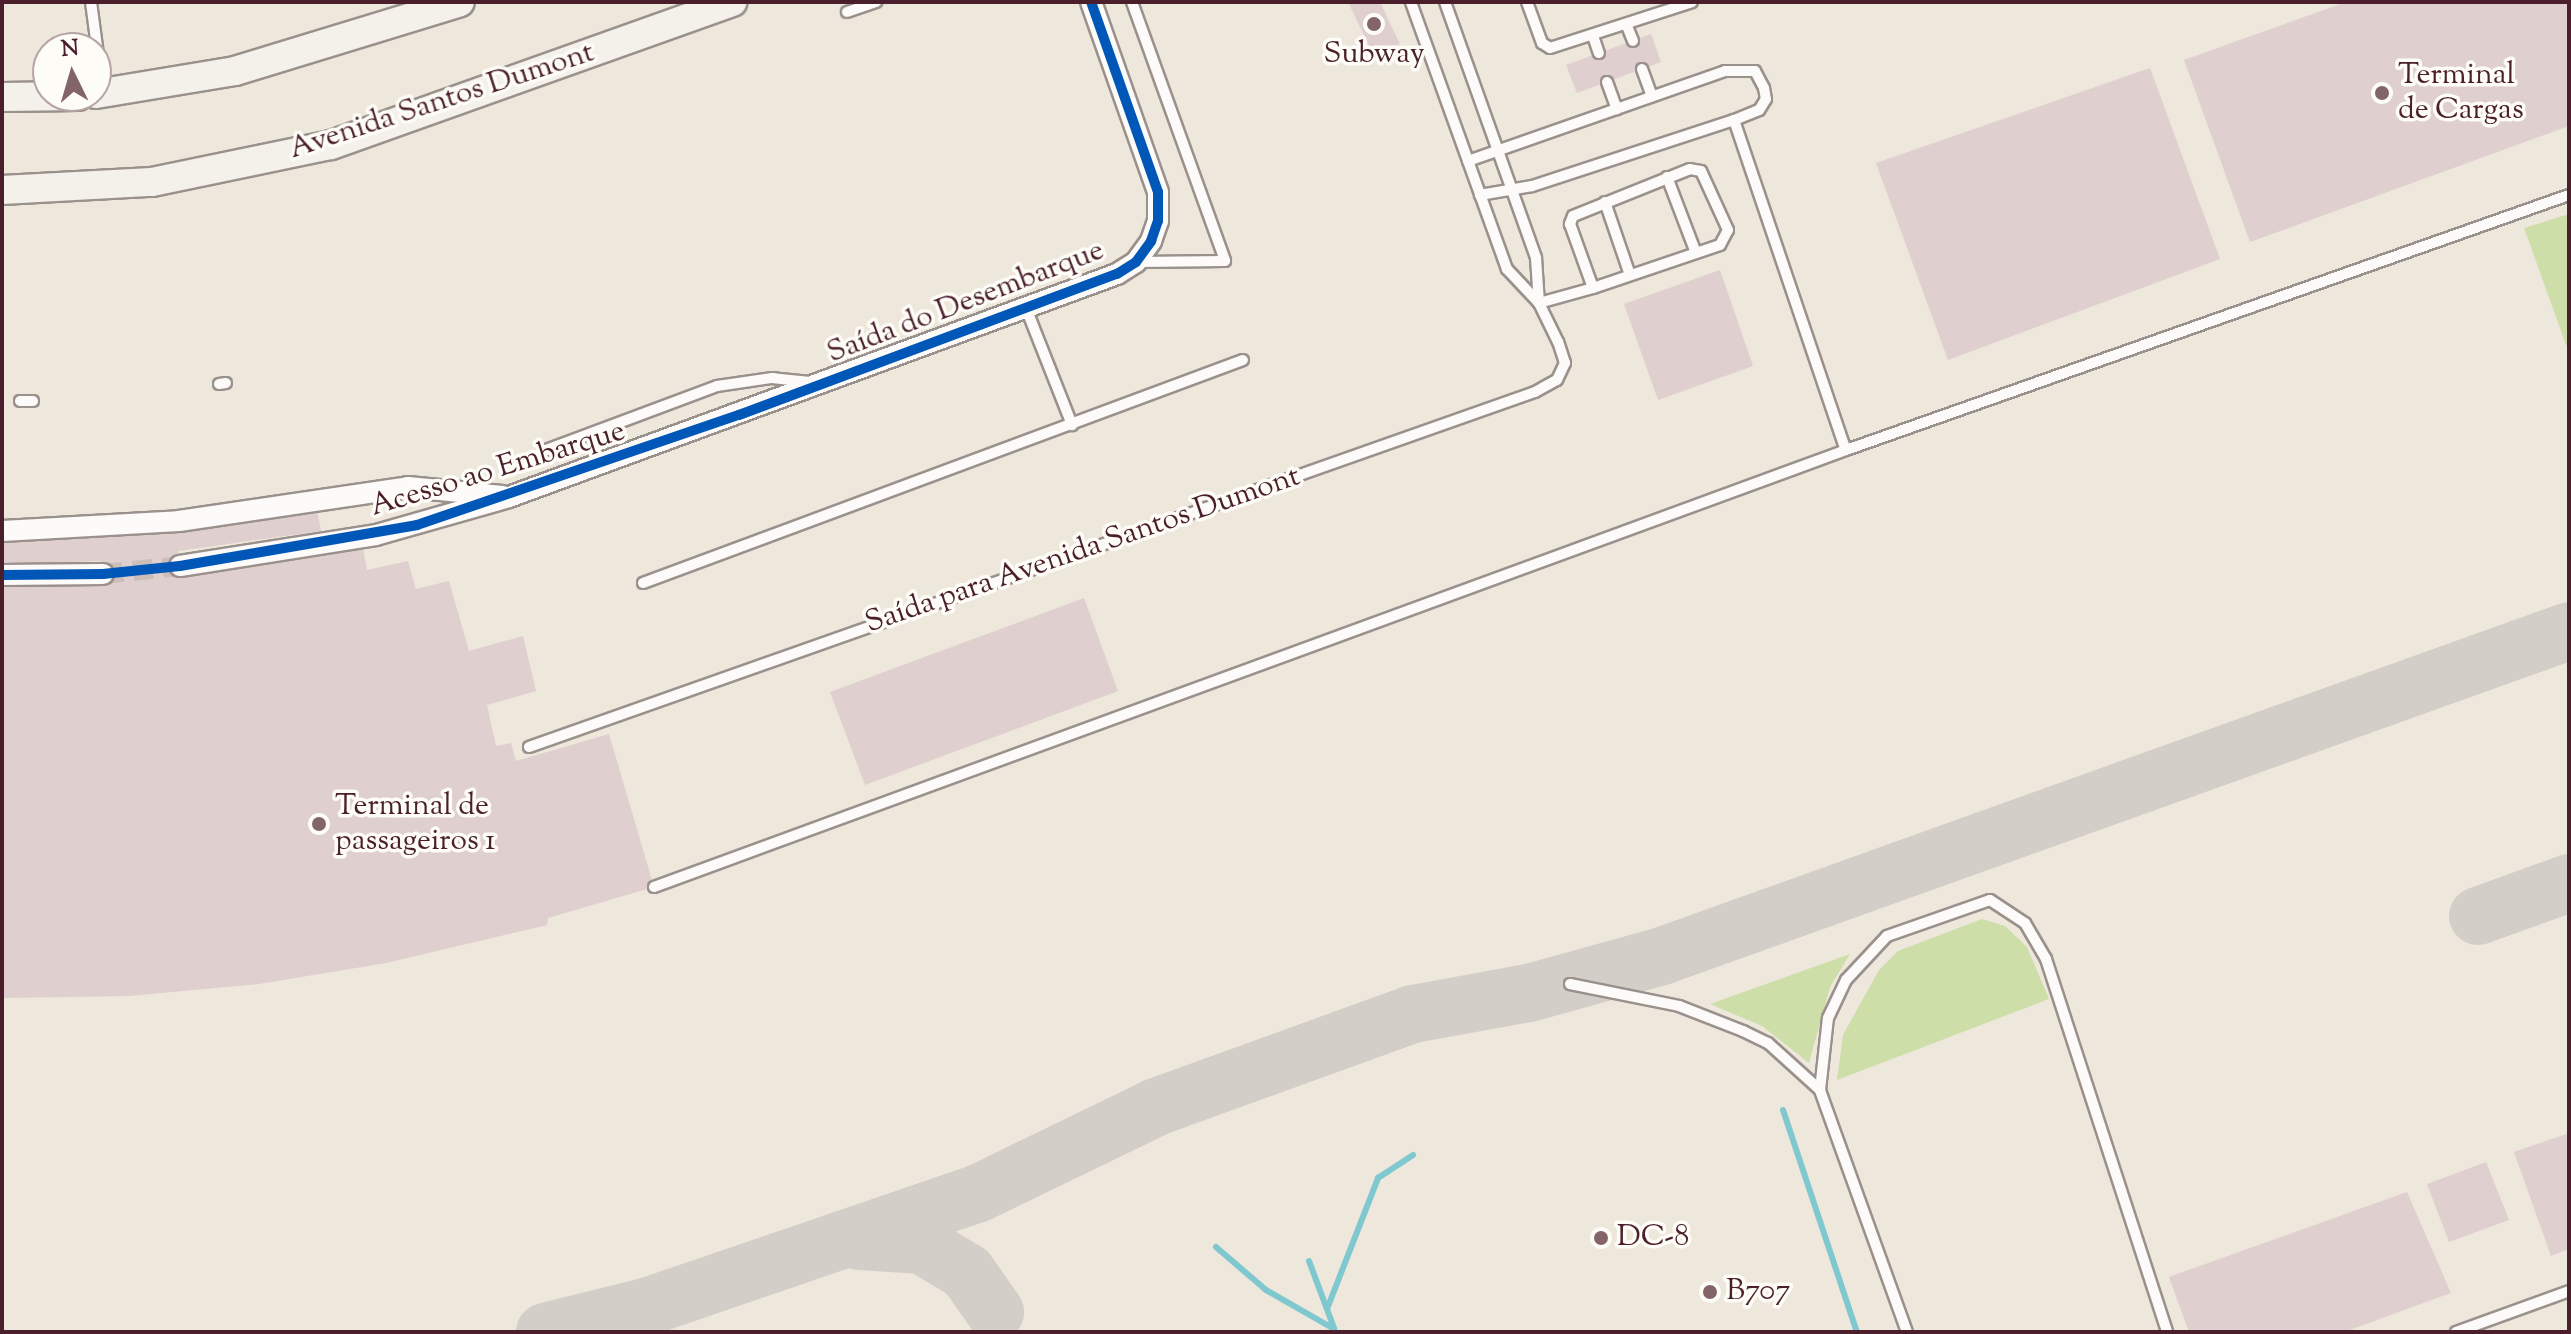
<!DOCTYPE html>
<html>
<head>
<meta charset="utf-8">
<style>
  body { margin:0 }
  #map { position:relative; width:2571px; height:1334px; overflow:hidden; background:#eee7db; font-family:"Sorts Mill Goudy",serif }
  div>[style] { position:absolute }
  .green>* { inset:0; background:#cddea9 }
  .stream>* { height:6px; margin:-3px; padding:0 3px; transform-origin:3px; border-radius:3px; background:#7fc8d0 }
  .taxiway>* { height:58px; margin:-29px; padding:0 29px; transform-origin:29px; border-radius:29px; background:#d4cec8 }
  .building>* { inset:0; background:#dfcfce }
  .street-tunnel>* { height:20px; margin-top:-10px; transform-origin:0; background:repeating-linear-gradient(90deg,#cdbfb8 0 20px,transparent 0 30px) }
  .roads { filter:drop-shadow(2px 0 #9b918c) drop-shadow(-2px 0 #9b918c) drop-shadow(0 2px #9b918c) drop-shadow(0 -2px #9b918c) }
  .lane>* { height:10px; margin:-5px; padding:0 5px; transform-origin:5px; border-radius:5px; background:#fcfbfa }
  .street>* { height:20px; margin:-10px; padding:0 10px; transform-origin:10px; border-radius:10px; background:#fcfbfa }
  .secondary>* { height:28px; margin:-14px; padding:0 14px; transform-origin:14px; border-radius:14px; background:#f4f1eb }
  .cycleway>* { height:10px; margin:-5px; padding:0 5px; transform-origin:5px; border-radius:5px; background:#0057b8 }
  .dots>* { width:22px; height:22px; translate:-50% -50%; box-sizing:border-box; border:4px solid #fdfcf7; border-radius:50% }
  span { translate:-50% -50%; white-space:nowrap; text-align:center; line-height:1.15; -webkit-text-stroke:7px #fdfcf7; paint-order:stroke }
  .poi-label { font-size:30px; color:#4a1f2b }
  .left { translate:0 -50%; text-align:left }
  .street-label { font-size:30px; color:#4a1f2b }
  .frame { position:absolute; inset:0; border:4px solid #4a1f2b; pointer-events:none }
  .north { position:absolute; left:32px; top:32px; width:80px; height:80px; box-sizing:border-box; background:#fdfcf7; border:2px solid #b5a4a5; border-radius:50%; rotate:355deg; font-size:22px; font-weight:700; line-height:32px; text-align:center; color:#4a1f2b }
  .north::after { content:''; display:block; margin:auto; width:28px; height:36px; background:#836569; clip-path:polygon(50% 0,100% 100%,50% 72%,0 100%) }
</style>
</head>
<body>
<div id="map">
  <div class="green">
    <i style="clip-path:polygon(2569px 214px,2569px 353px,2524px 228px)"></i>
    <i style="clip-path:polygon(1982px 919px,2005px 926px,2027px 947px,2049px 999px,1837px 1080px,1843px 1035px,1879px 970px,1898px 951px)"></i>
    <i style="clip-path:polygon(1850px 954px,1830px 987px,1809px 1063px,1762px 1026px,1710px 1004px)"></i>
  </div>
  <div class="stream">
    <i style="left:1783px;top:1110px;width:234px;rotate:71.6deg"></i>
    <i style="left:1216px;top:1247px;width:66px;rotate:40.7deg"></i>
    <i style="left:1266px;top:1290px;width:78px;rotate:29.8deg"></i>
    <i style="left:1309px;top:1261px;width:72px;rotate:69.5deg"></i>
    <i style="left:1327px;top:1309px;width:141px;rotate:-68.7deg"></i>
    <i style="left:1378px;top:1178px;width:42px;rotate:-33.3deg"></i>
  </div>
  <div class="taxiway">
    <i style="left:2478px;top:916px;width:97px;rotate:-19.9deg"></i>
    <i style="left:859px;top:1241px;width:63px;rotate:3.6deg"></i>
    <i style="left:922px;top:1245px;width:52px;rotate:31deg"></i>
    <i style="left:967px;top:1272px;width:49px;rotate:55deg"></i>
    <i style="left:545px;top:1332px;width:107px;rotate:-14deg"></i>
    <i style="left:649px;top:1306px;width:347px;rotate:-18.9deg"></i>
    <i style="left:977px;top:1194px;width:199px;rotate:-25.9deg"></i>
    <i style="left:1156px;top:1107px;width:273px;rotate:-19.9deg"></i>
    <i style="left:1413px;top:1014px;width:118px;rotate:-10.3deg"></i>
    <i style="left:1529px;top:993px;width:138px;rotate:-15.5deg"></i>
    <i style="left:1662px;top:956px;width:963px;rotate:-19.71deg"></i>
  </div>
  <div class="building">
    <i style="clip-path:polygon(1380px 2px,1400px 44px,1372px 52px,1349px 4px)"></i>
    <i style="clip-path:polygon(2346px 2px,2569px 2px,2569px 126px,2250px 242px,2184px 60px)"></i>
    <i style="clip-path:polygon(1651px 34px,1661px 62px,1577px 93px,1566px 65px)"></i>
    <i style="clip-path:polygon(2150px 68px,2220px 259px,1948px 360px,1876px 163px)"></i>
    <i style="clip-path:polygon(1720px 270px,1753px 366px,1658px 400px,1624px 304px)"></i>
    <i style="clip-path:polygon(317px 510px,321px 531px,178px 551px,181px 572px,362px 543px,367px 570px,408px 561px,416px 589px,449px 581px,469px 651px,523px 636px,536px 691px,487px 705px,496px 746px,511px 743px,516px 761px,609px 734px,654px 887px,548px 918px,547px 925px,386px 963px,259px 984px,129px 996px,2px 998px,2px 582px,104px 579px,101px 561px,2px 564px,2px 541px,174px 532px)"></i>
    <i style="clip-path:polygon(1084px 598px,1118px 691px,865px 785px,830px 692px)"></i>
    <i style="clip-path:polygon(2569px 1133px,2569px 1249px,2551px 1256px,2514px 1152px)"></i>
    <i style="clip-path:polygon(2486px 1162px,2509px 1220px,2449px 1242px,2427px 1184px)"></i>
    <i style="clip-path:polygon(2407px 1192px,2451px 1293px,2344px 1332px,2189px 1332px,2169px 1277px)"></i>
  </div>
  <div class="street-tunnel">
    <i style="left:103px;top:574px;width:77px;rotate:-5.9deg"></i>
  </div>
  <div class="roads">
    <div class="lane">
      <i style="left:91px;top:2px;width:91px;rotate:82.4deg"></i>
      <i style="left:1132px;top:2px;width:275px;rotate:70.2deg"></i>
      <i style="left:1225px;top:261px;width:87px;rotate:179.3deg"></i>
      <i style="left:1445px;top:2px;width:272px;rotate:70.4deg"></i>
      <i style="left:1536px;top:258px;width:45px;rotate:86.2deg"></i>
      <i style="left:1527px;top:2px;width:44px;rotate:69.9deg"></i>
      <i style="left:1542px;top:43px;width:9px;rotate:32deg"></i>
      <i style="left:1550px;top:48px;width:149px;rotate:-17.9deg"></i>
      <i style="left:847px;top:12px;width:31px;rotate:-19deg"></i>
      <i style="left:1627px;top:26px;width:16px;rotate:68deg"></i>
      <i style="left:1593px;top:36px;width:18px;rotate:71deg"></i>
      <i style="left:1642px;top:69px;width:29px;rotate:70deg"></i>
      <i style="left:1607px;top:82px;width:29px;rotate:70deg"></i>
      <i style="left:1734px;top:120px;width:348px;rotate:71.3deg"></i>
      <i style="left:1468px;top:161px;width:272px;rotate:-19.3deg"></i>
      <i style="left:1725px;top:71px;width:30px"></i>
      <i style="left:1755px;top:71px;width:19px;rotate:62deg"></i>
      <i style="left:1764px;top:88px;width:11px;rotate:80deg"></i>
      <i style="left:1766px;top:99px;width:13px;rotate:122deg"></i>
      <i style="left:1759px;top:110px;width:27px;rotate:158deg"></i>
      <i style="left:1734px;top:120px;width:213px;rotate:161.9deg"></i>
      <i style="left:1532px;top:186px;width:53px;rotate:170.2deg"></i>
      <i style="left:1667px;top:177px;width:81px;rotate:69.1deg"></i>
      <i style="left:1605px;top:202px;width:77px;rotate:71.1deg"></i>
      <i style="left:1539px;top:303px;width:56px;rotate:-15.5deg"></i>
      <i style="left:1593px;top:288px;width:134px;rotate:-18.7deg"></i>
      <i style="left:1720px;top:245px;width:17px;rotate:-62deg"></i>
      <i style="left:1728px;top:230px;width:65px;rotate:-114.6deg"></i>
      <i style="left:1701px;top:171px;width:11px;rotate:-170deg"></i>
      <i style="left:1690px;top:169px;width:126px;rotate:158.1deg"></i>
      <i style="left:1573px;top:216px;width:9px;rotate:111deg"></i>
      <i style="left:1570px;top:224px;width:68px;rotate:70.2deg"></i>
      <i style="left:1026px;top:308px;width:126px;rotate:68.5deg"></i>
      <i style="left:219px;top:384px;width:7px;rotate:-8deg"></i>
      <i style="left:20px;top:401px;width:13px"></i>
      <i style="left:546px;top:450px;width:183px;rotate:-20.5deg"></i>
      <i style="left:717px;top:386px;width:56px;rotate:-8.3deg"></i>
      <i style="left:772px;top:378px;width:36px;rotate:6deg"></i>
      <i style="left:643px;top:583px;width:640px;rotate:-20.39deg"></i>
      <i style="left:529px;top:747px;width:1067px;rotate:-19.44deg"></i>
      <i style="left:1535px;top:392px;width:25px;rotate:-29deg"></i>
      <i style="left:1557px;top:380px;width:19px;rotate:-65deg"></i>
      <i style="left:1565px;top:363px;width:22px;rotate:-108deg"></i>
      <i style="left:1558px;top:342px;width:43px;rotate:-116deg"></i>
      <i style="left:1539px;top:303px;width:47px;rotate:-133.3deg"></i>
      <i style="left:1507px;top:269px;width:284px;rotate:-109.8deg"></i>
      <i style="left:654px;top:887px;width:1270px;rotate:-20.13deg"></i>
      <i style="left:1846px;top:450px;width:767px;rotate:-19.43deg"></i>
      <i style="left:1570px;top:984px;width:111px;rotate:11.4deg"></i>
      <i style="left:1679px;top:1006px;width:69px;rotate:21.3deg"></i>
      <i style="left:1743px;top:1031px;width:28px;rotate:26deg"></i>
      <i style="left:1768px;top:1043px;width:70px;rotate:42.1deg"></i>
      <i style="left:1907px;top:1332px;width:257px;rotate:-109.8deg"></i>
      <i style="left:1820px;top:1090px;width:72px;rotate:-83.7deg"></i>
      <i style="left:1828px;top:1018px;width:42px;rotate:-64.7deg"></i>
      <i style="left:1846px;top:980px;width:60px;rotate:-47deg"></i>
      <i style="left:1887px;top:936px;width:109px;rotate:-19.3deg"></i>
      <i style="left:1990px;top:900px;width:42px;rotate:33.3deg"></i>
      <i style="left:2025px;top:923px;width:42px;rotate:59.7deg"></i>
      <i style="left:2046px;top:959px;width:392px;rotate:72deg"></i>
      <i style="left:2456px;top:1332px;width:120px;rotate:-19.9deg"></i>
    </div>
    <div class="street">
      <i style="left:2px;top:531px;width:177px;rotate:-3.2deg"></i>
      <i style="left:179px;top:521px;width:232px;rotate:-8.4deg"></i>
      <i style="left:408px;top:487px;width:95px;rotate:5.4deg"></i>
      <i style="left:180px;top:566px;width:198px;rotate:-9deg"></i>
      <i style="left:376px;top:535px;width:138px;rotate:-15.9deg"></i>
      <i style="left:509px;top:497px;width:648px;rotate:-20.14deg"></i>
      <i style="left:1117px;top:274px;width:22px;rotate:-32deg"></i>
      <i style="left:1136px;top:262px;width:26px;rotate:-54deg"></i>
      <i style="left:1151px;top:241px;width:21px;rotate:-71deg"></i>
      <i style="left:1158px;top:221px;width:29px;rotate:-90deg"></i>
      <i style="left:1158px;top:192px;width:201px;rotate:-109.4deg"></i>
      <i style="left:2px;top:575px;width:101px;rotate:-0.6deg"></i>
    </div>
    <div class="secondary">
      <i style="left:96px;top:94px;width:141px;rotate:-9.4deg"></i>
      <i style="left:235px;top:71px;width:235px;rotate:-17deg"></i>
      <i style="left:2px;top:97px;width:76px;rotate:-0.8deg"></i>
      <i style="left:2px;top:190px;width:150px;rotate:-3.1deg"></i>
      <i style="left:152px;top:182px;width:183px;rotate:-11.7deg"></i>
      <i style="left:331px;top:145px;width:426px;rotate:-19.6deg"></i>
    </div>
  </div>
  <div class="cycleway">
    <i style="left:2px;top:575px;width:101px;rotate:-0.6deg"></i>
    <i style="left:103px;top:574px;width:77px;rotate:-5.9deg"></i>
    <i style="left:180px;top:566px;width:241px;rotate:-9.8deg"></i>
    <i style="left:417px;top:525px;width:340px;rotate:-18.9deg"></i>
    <i style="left:739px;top:415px;width:403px;rotate:-20.5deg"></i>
    <i style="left:1117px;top:274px;width:22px;rotate:-32deg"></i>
    <i style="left:1136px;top:262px;width:26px;rotate:-54deg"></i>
    <i style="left:1151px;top:241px;width:21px;rotate:-71deg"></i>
    <i style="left:1158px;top:221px;width:29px;rotate:-90deg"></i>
    <i style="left:1158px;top:192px;width:201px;rotate:-109.4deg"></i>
  </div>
  <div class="dots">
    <i style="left:1374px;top:24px;background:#836569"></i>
    <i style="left:2382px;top:93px;background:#836569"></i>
    <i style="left:319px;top:824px;background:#836569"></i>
    <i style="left:1601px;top:1238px;background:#836569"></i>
    <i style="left:1710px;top:1292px;background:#836569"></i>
  </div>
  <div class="poi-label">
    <span style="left:1374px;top:55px">Subway</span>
    <span class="left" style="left:2398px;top:93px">Terminal<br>de Cargas</span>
    <span class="left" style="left:335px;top:824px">Terminal de<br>passageiros 1</span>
    <span class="left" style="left:1617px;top:1238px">DC-8</span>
    <span class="left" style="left:1726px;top:1292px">B707</span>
  </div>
  <div class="street-label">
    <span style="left:442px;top:102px;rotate:-18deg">Avenida Santos Dumont</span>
    <span style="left:966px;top:303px;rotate:-21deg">Saída do Desembarque</span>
    <span style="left:498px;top:470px;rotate:-17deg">Acesso ao Embarque</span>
    <span style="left:1083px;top:551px;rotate:-19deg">Saída para Avenida Santos Dumont</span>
  </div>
  <div class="frame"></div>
  <div class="north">N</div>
</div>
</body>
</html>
